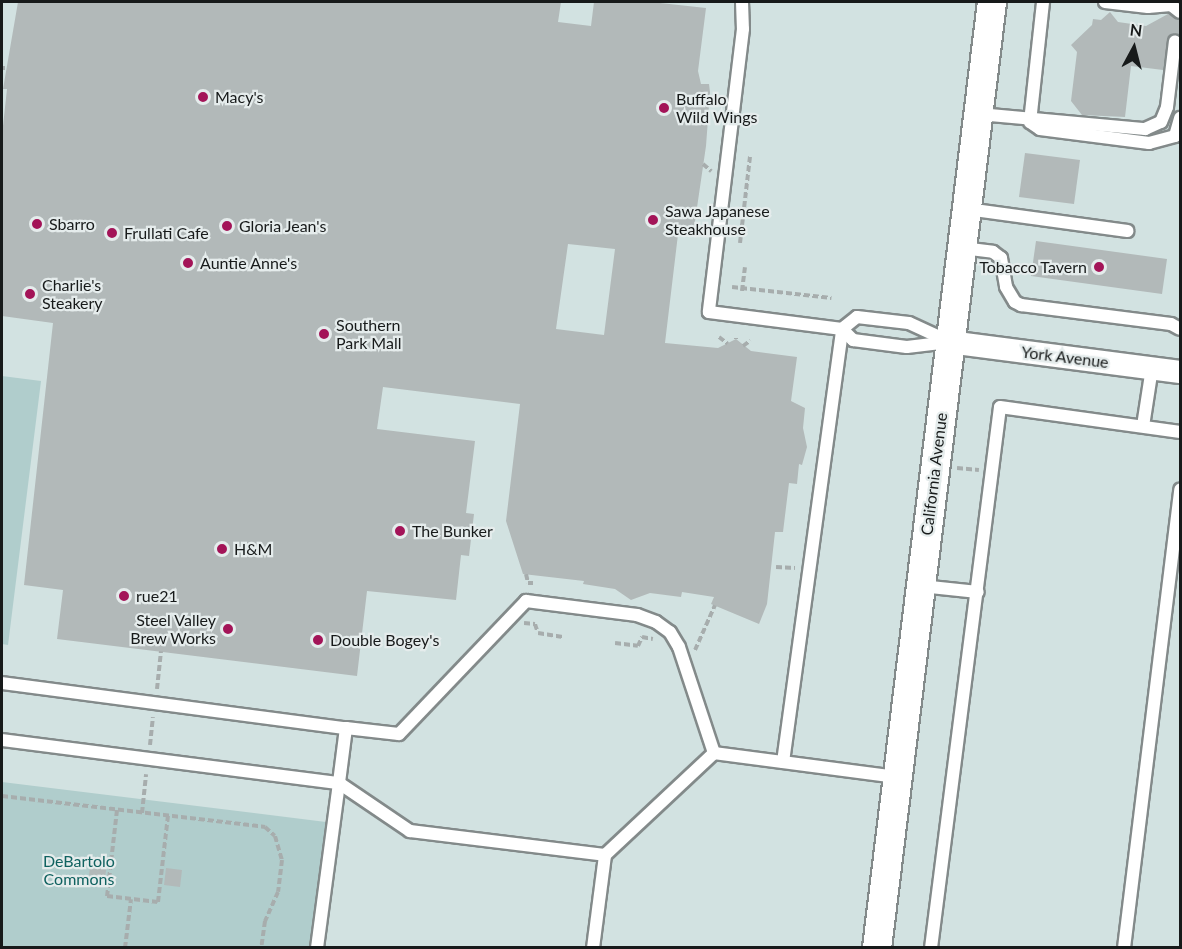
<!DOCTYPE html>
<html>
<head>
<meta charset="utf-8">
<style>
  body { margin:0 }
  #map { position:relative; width:1182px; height:949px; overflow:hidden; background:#e5ecec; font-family:Lato,sans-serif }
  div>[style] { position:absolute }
  .built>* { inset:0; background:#d2e2e1 }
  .green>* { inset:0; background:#b0cdcc }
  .building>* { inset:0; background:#b2b9b9 }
  .path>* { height:4px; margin-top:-2px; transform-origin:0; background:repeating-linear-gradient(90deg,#a7adad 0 6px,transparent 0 9px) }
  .roads { filter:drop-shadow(2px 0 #838a8a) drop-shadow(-2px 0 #838a8a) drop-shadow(0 2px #838a8a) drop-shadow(0 -2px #838a8a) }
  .service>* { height:12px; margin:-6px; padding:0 6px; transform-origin:6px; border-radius:6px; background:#fff }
  .minor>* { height:22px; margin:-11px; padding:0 11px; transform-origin:11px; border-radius:11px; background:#fff }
  .tertiary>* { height:28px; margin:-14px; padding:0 14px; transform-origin:14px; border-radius:14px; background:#fff }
  .dots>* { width:16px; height:16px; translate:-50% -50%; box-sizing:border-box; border:3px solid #e5ecec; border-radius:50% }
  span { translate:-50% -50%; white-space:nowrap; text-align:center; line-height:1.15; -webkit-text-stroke:4.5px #e5ecec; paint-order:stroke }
  .poi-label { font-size:16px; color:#171a1a }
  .left { translate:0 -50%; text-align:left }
  .right { translate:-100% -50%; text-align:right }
  .street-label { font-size:16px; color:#171a1a }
  .park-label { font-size:16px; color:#106260 }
  .frame { position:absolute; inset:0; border:3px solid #171a1a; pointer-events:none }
  .north { position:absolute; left:1104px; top:18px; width:60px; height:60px; -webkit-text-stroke:4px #e5ecec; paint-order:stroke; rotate:7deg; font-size:16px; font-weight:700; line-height:24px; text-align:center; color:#171a1a }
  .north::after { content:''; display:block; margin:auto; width:21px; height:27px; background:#171a1a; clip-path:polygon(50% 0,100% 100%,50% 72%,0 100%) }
</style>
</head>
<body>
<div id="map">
  <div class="built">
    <i style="clip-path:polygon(2px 2px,1180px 2px,1180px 947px,2px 948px)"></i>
  </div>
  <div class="green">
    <i style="clip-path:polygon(2px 376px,41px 381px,8px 645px,2px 644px)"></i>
    <i style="clip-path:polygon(2px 782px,334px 823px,317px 947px,2px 948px)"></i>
  </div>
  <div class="building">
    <i style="clip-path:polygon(evenodd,18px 2px,561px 2px,558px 22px,591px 26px,594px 2px,651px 2px,706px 8px,698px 71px,701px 84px,709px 84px,710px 92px,706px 146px,694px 228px,679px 226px,665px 343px,718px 348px,736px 339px,751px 351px,797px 357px,791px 401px,805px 408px,803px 428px,807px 447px,802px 465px,799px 464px,797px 484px,789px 483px,783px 532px,775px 532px,767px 604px,759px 624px,711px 604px,714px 597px,682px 592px,681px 597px,650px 593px,631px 600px,615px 589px,583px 584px,584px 581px,523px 574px,506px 521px,520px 404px,383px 387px,377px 429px,475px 441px,466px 513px,474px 514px,469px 556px,461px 555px,456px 600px,367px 591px,357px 676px,57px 639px,63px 590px,24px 585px,53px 323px,2px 316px,2px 135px,7px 89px,3px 89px,18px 2px,568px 244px,615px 249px,604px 335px,556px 329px,568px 244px)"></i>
    <i style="clip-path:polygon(1110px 12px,1118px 22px,1146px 26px,1168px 14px,1180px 20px,1180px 35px,1168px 37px,1163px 70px,1131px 66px,1125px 117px,1082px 115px,1071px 101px,1077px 52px,1071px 45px,1092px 25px,1093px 19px,1101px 20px)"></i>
    <i style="clip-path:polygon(1025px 153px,1080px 160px,1074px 204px,1019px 197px)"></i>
    <i style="clip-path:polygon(1036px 241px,1167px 259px,1162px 294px,1031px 276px)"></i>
    <i style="clip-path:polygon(91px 858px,108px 860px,105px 877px,89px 875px)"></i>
    <i style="clip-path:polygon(166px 868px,182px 870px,180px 887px,164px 885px)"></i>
  </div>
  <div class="path">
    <i style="left:2px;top:68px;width:3px"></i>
    <i style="left:703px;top:164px;width:11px;rotate:41deg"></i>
    <i style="left:740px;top:243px;width:87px;rotate:-83.4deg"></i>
    <i style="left:732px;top:287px;width:100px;rotate:6.3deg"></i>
    <i style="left:742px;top:291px;width:24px;rotate:-83deg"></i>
    <i style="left:719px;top:337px;width:11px;rotate:38deg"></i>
    <i style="left:736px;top:339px;width:1px;rotate:-90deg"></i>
    <i style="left:743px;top:346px;width:9px;rotate:-36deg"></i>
    <i style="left:957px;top:468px;width:22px;rotate:5deg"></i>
    <i style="left:776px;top:567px;width:19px;rotate:3deg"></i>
    <i style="left:526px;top:574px;width:9px;rotate:77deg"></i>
    <i style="left:528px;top:583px;width:5px"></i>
    <i style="left:524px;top:623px;width:11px;rotate:5deg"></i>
    <i style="left:535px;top:624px;width:9px;rotate:72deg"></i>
    <i style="left:538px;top:633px;width:25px;rotate:9deg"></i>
    <i style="left:615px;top:643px;width:23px;rotate:7deg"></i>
    <i style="left:638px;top:646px;width:10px;rotate:-66deg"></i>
    <i style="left:642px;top:637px;width:11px;rotate:10deg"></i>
    <i style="left:695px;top:650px;width:49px;rotate:-66deg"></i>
    <i style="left:157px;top:689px;width:38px;rotate:-84deg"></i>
    <i style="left:150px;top:745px;width:28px;rotate:-84deg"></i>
    <i style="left:2px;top:796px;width:265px;rotate:6.7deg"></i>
    <i style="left:265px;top:827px;width:13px;rotate:42deg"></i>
    <i style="left:275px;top:836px;width:25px;rotate:74deg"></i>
    <i style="left:282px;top:860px;width:32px;rotate:97deg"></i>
    <i style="left:278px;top:892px;width:32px;rotate:114deg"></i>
    <i style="left:265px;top:921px;width:27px;rotate:98deg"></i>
    <i style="left:117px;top:810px;width:87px;rotate:96.6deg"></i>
    <i style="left:107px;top:896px;width:51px;rotate:6.7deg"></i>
    <i style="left:158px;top:902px;width:87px;rotate:-83.4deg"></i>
    <i style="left:142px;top:813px;width:39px;rotate:-84deg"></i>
    <i style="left:125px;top:948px;width:49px;rotate:-83deg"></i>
  </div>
  <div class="roads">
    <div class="service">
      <i style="left:742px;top:2px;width:27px;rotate:88deg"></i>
      <i style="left:743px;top:29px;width:285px;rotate:96.9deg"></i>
      <i style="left:709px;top:312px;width:134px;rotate:7.3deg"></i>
      <i style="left:842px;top:329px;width:16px;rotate:45deg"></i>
      <i style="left:853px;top:340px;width:54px;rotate:7.4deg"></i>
      <i style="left:907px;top:347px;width:42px;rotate:-6.8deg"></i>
      <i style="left:1105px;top:2px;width:43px;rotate:6.6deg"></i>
      <i style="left:1148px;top:7px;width:23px;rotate:-5deg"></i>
      <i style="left:1171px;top:5px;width:11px;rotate:38deg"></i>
      <i style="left:979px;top:114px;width:167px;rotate:5.2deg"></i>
      <i style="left:1145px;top:129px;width:17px;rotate:-24deg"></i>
      <i style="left:1161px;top:122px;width:16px;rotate:-68deg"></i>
      <i style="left:1167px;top:107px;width:66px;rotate:-83.1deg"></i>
      <i style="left:1030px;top:122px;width:12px;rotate:35deg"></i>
      <i style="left:1040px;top:129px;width:110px;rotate:7.3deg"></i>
      <i style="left:1149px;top:143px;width:27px;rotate:-15deg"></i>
      <i style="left:1175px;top:136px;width:19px;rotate:-74deg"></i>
      <i style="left:1030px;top:122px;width:121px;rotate:-83.8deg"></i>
      <i style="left:967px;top:209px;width:162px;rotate:7.8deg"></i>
      <i style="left:962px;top:248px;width:31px;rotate:7deg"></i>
      <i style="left:993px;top:252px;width:10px;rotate:37deg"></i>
      <i style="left:1001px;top:258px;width:29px;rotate:80deg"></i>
      <i style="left:1006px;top:287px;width:17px;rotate:59deg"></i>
      <i style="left:1015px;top:302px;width:7px;rotate:27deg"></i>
      <i style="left:1021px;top:305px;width:151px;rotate:7.2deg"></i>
      <i style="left:1171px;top:324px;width:10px;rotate:29deg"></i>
      <i style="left:1143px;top:426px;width:59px;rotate:-81.2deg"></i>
      <i style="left:921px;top:586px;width:57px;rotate:6deg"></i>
      <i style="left:2px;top:683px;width:347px;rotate:7.5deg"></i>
      <i style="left:346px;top:728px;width:55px;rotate:97.3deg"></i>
      <i style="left:339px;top:783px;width:86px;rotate:34.1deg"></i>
      <i style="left:410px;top:831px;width:196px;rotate:7deg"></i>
      <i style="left:346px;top:728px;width:53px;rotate:6.5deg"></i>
      <i style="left:399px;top:734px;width:184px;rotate:-46.3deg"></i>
      <i style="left:526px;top:601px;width:112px;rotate:7.2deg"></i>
      <i style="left:637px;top:615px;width:20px;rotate:20deg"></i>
      <i style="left:656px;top:622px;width:17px;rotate:36deg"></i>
      <i style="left:670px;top:632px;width:17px;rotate:59deg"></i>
      <i style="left:679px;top:647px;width:112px;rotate:71.7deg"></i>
      <i style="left:2px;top:740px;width:340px;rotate:7.3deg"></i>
      <i style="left:339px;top:783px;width:166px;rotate:97.6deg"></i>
      <i style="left:714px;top:753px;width:184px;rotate:7.5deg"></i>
      <i style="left:783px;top:762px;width:437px;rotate:-82.2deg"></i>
      <i style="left:842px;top:329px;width:19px;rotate:-39deg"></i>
      <i style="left:857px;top:317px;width:52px;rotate:6.6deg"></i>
      <i style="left:909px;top:323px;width:43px;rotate:24.8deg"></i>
      <i style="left:593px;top:948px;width:94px;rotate:-82.6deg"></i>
      <i style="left:605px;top:855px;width:149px;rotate:-43.1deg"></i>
      <i style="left:931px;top:948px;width:545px;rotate:-82.73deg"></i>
      <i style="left:1000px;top:407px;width:182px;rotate:7.9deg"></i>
      <i style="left:1124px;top:948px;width:462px;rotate:-83deg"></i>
    </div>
    <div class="minor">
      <i style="left:949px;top:342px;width:233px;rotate:7.4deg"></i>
    </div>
    <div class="tertiary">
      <i style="left:877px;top:948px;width:953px;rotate:-83.07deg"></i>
    </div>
  </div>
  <div class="dots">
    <i style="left:203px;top:97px;background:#a31458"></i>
    <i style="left:664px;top:108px;background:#a31458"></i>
    <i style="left:653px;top:220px;background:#a31458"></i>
    <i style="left:37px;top:224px;background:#a31458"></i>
    <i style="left:227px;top:226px;background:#a31458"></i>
    <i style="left:112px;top:233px;background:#a31458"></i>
    <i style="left:188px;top:263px;background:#a31458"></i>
    <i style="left:1099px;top:267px;background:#a31458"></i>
    <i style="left:30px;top:294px;background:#a31458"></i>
    <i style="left:324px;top:334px;background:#a31458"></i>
    <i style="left:400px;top:531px;background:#a31458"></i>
    <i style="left:222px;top:549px;background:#a31458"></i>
    <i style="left:124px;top:596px;background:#a31458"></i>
    <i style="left:228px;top:629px;background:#a31458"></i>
    <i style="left:318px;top:640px;background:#a31458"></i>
  </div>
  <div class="poi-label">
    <span class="left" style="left:215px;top:97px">Macy's</span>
    <span class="left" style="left:676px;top:108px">Buffalo<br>Wild Wings</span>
    <span class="left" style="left:665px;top:220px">Sawa Japanese<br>Steakhouse</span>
    <span class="left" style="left:49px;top:224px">Sbarro</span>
    <span class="left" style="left:239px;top:226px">Gloria Jean's</span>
    <span class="left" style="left:124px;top:233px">Frullati Cafe</span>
    <span class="left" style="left:200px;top:263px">Auntie Anne's</span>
    <span class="right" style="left:1087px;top:267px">Tobacco Tavern</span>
    <span class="left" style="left:42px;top:294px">Charlie's<br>Steakery</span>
    <span class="left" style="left:336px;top:334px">Southern<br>Park Mall</span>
    <span class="left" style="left:412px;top:531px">The Bunker</span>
    <span class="left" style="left:234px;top:549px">H&amp;M</span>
    <span class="left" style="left:136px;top:596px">rue21</span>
    <span class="right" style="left:216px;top:629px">Steel Valley<br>Brew Works</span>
    <span class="left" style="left:330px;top:640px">Double Bogey's</span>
  </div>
  <div class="street-label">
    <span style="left:1065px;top:357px;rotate:7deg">York Avenue</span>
    <span style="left:934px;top:474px;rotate:-83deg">California Avenue</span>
  </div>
  <div class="park-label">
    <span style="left:79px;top:870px">DeBartolo<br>Commons</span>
  </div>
  <div class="frame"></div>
  <div class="north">N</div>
</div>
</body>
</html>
